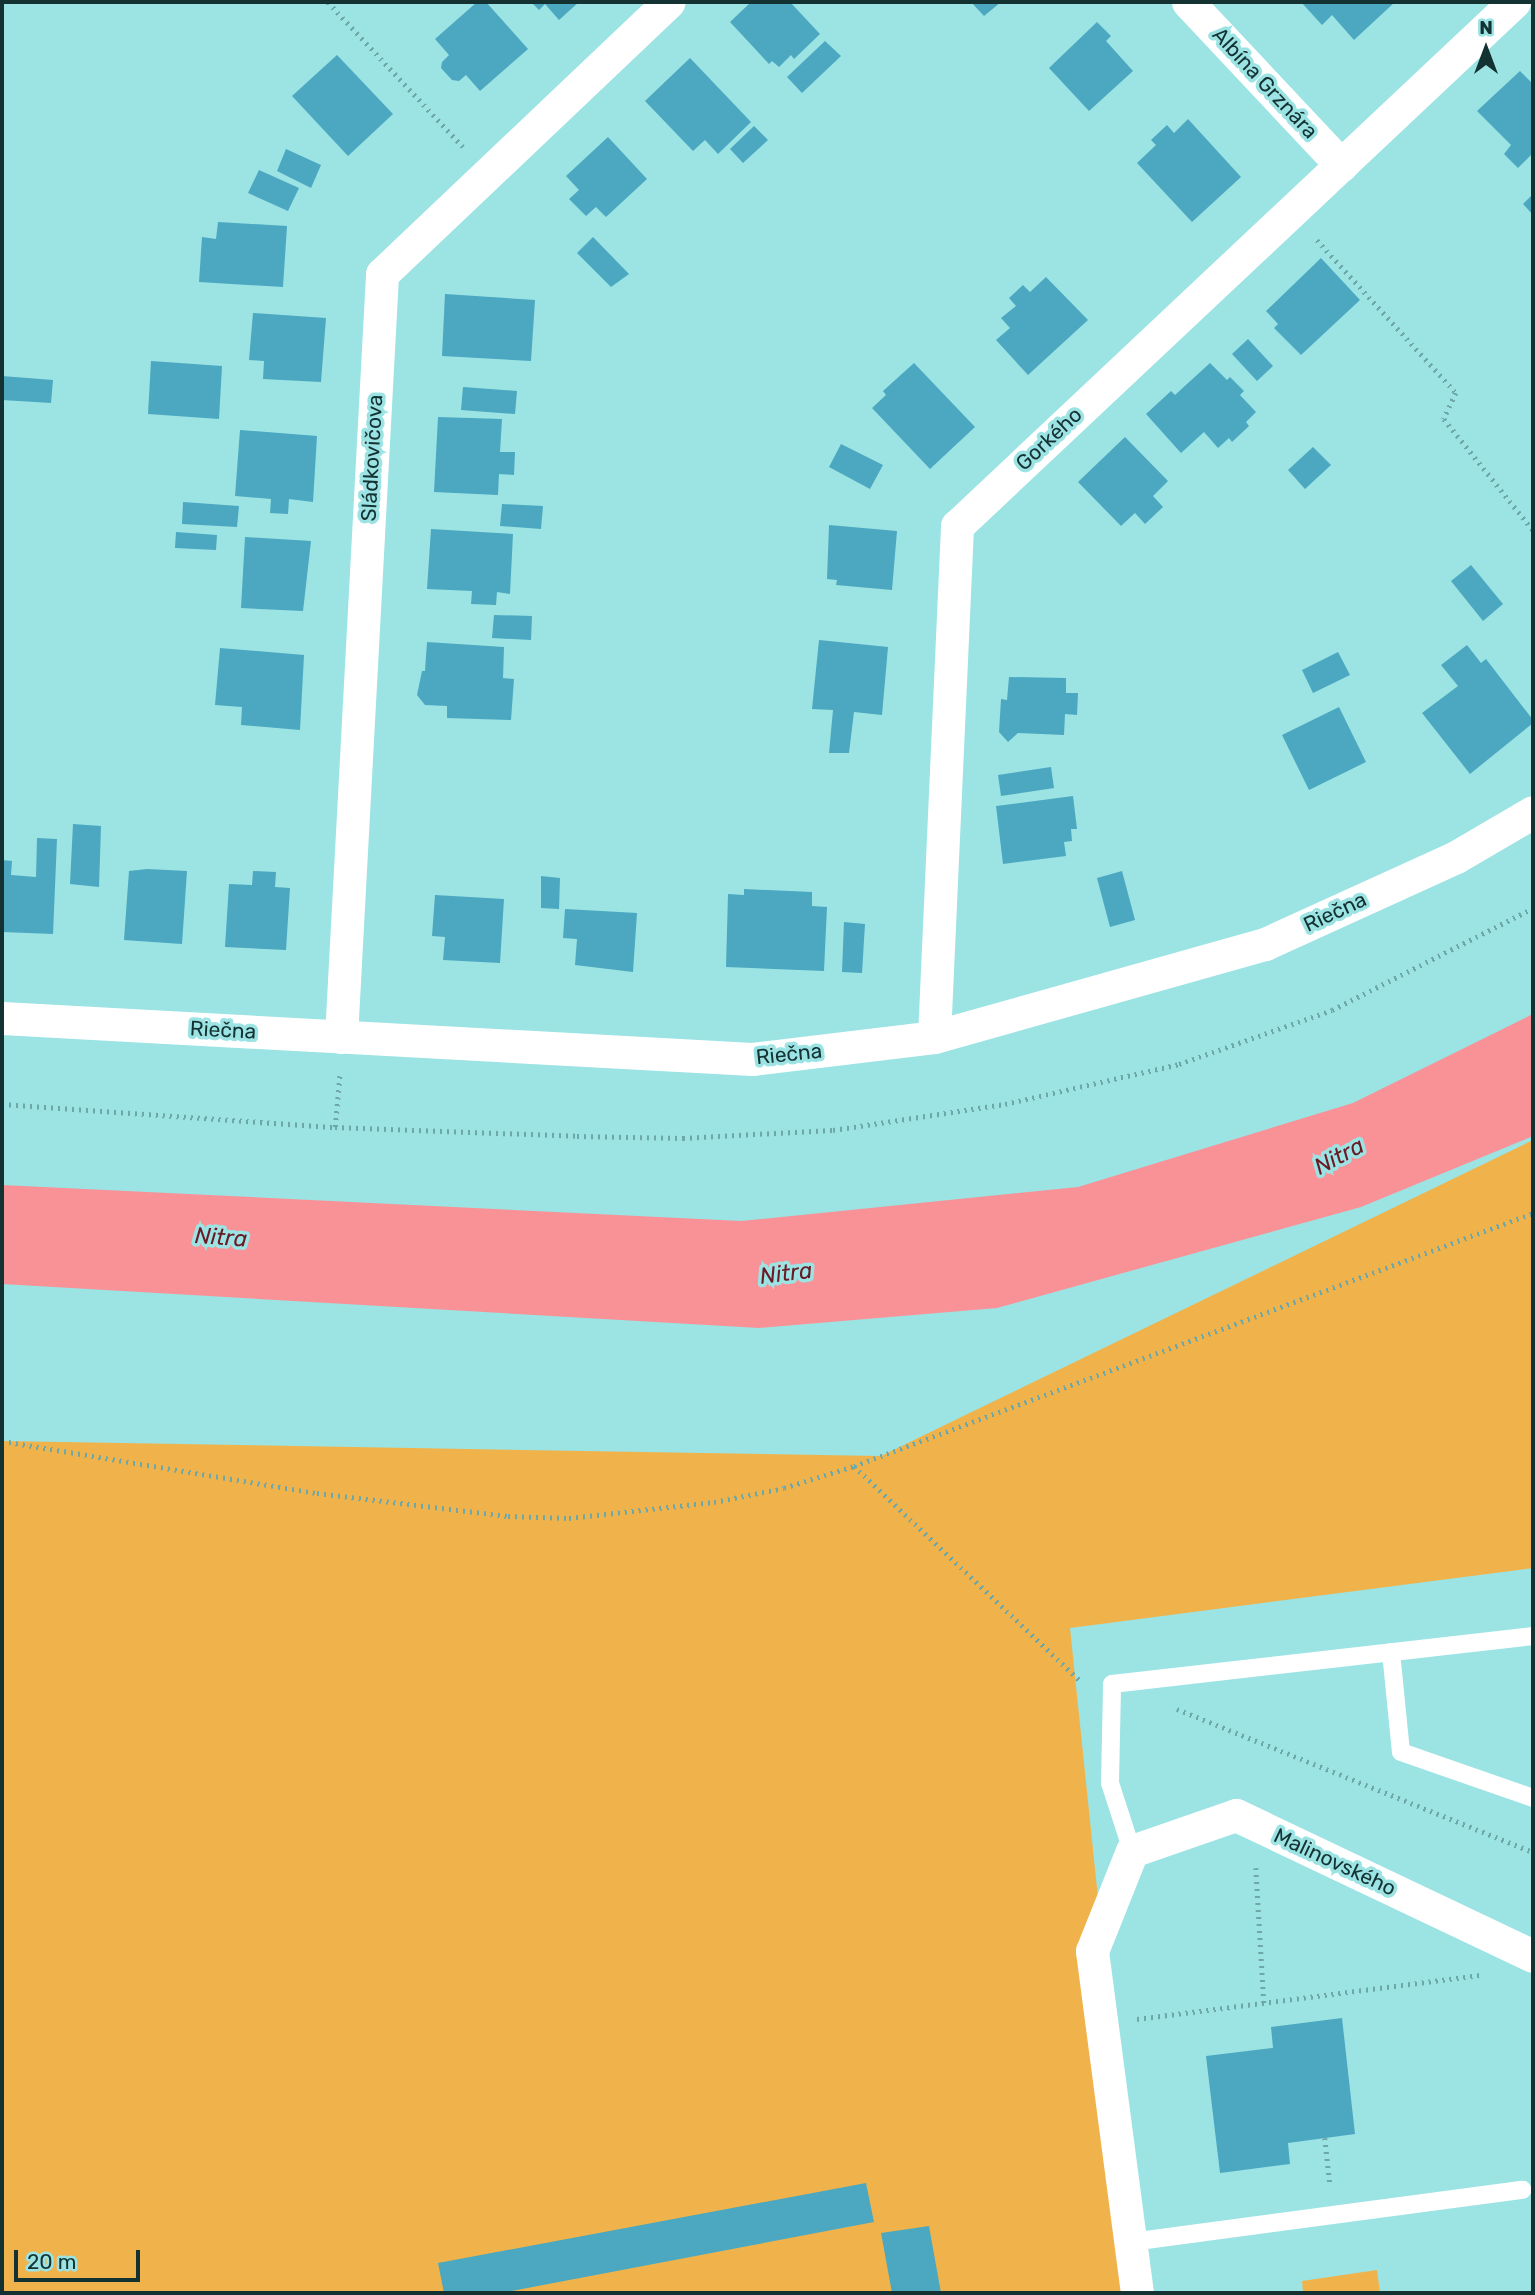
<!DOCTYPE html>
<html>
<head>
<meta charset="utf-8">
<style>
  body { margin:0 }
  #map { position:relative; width:1535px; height:2295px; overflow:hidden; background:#9ce3e4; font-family:Rubik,sans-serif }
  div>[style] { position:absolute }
  .green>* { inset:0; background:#f0b34c }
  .water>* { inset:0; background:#f99296 }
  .building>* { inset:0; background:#4ba8c0 }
  .path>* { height:4.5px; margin-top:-2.25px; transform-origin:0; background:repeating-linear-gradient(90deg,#6ea7a8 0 2px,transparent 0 7px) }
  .service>* { height:18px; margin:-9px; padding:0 9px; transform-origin:9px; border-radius:9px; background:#fff }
  .minor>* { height:33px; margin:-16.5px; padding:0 16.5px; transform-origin:16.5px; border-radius:16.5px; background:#fff }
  span { translate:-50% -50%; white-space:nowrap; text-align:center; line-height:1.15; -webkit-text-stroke:7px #9ce3e4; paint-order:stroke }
  .street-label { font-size:21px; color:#143232 }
  .water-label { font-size:23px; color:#6a1a24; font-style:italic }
  .frame { position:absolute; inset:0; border:4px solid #143232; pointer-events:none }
  .north { position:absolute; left:1451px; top:14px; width:70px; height:70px; -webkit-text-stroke:5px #9ce3e4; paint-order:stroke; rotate:0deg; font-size:19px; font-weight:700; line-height:28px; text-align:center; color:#143232 }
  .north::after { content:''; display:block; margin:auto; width:24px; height:32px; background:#143232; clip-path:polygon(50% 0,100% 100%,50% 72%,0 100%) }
  .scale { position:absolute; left:14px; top:2250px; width:126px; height:32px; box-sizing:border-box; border:4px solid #143232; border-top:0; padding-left:9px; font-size:21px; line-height:24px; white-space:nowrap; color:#143232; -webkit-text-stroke:5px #9ce3e4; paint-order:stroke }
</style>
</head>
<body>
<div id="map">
  <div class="green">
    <i style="clip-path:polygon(1533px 1140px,1533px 1568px,1070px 1628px,1139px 2293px,2px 2293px,2px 1441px,881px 1456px)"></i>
    <i style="clip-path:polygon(1377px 2270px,1380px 2293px,1303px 2293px,1302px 2281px)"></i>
  </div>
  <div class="water">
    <i style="clip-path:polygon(1533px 1014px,1533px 1136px,1361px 1207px,997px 1308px,759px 1328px,2px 1284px,2px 1185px,741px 1221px,1078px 1187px,1353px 1103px)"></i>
  </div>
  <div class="building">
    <i style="clip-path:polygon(477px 2px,486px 2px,528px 49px,480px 91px,466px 75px,459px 81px,452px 80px,441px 68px,442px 62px,449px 55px,435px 39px)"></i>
    <i style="clip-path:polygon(531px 2px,579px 2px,559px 20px,545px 4px,539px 10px)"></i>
    <i style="clip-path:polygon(751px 2px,790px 2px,820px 34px,794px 59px,791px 55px,779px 67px,772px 61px,769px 64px,730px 22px)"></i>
    <i style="clip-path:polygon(971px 2px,1001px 2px,984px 16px)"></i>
    <i style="clip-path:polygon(1301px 2px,1395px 2px,1354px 40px,1332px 15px,1322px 25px)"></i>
    <i style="clip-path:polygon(1097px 22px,1111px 36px,1106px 41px,1133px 71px,1089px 111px,1049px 68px)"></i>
    <i style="clip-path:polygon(825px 41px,841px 56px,802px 93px,787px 77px)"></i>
    <i style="clip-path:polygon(337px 55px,393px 114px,348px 156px,292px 96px)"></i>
    <i style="clip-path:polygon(690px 58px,751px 122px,718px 154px,705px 140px,693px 151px,645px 101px)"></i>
    <i style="clip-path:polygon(1520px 71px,1533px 84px,1533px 153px,1518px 168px,1504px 154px,1511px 145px,1477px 111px)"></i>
    <i style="clip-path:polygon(1188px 119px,1241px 177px,1192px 222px,1137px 163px,1156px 145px,1151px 140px,1167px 125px,1174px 133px)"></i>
    <i style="clip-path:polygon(754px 126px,768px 140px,743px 163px,730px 149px)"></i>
    <i style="clip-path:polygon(608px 137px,647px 179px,606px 217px,596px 207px,586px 216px,569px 199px,579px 190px,566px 176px)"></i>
    <i style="clip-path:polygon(286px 149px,321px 165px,311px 188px,277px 171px)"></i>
    <i style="clip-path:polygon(259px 170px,299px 188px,288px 211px,248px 193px)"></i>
    <i style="clip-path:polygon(1533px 194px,1533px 215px,1523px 204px)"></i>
    <i style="clip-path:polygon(218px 222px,287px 226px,283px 287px,199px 282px,202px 237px,216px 239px)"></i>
    <i style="clip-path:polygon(593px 237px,629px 274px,611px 287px,577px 253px)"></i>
    <i style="clip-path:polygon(1321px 258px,1360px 300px,1301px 355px,1274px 328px,1278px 324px,1266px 311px)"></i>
    <i style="clip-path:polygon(1046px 277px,1088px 320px,1028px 375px,996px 340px,1010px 328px,1001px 318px,1016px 306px,1009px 298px,1023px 285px,1030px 292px)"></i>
    <i style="clip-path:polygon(445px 294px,535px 300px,531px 361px,442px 356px)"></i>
    <i style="clip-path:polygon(253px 313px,326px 318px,321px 382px,263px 379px,264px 361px,249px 360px)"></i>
    <i style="clip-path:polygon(1248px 339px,1273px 366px,1257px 381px,1232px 354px)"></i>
    <i style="clip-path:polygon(151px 361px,222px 366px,219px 419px,148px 414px)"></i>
    <i style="clip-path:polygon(914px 363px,975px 427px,930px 469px,872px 408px,886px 395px,883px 391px)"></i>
    <i style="clip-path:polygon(1210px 363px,1227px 380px,1230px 377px,1244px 391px,1240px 395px,1256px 412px,1246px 422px,1249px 426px,1232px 442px,1229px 438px,1218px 448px,1204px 432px,1181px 453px,1146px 414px,1171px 391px,1175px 395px)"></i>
    <i style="clip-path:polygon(2px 376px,53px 380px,51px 403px,2px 400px)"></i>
    <i style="clip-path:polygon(463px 387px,517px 391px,515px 414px,461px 410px)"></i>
    <i style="clip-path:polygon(438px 417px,502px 419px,500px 452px,515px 452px,514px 475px,499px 474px,498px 495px,434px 492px)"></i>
    <i style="clip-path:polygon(240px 430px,317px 436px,313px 502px,289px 499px,288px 514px,270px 513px,271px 499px,235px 496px)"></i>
    <i style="clip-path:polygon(1125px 437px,1168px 481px,1153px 496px,1163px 507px,1145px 524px,1135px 513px,1121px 526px,1078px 482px)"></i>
    <i style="clip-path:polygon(841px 444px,883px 465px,870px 489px,829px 467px)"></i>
    <i style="clip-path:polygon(1313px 447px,1331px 465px,1305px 489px,1288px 470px)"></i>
    <i style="clip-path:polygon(183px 502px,239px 506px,237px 527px,182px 524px)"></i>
    <i style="clip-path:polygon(502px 504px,543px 506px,541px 529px,500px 526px)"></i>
    <i style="clip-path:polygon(829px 525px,897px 531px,892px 590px,836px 585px,837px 580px,827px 579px)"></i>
    <i style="clip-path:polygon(431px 529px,513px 534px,510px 594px,497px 592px,496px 605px,471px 604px,472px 591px,427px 589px)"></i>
    <i style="clip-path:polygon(176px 532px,217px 535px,216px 550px,175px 548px)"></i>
    <i style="clip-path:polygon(245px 537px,311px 541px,303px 611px,241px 608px)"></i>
    <i style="clip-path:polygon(1471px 565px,1503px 604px,1483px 621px,1451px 581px)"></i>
    <i style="clip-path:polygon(494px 615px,532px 616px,531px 640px,492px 638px)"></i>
    <i style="clip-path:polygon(819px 640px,888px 647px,882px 715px,854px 712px,849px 753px,829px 753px,833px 710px,812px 709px)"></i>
    <i style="clip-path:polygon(427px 642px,504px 647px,503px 678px,514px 679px,511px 720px,447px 718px,447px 706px,425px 705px,417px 695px,422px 671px,425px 671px)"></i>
    <i style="clip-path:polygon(1467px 645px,1481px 663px,1486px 659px,1533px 720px,1533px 723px,1470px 774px,1422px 713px,1458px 686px,1441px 665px)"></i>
    <i style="clip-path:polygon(220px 648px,304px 655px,300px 730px,241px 725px,242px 707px,215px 705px)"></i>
    <i style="clip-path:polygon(1338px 652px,1350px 675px,1313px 693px,1302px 670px)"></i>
    <i style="clip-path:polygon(1009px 677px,1066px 678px,1066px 693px,1078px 693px,1077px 715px,1065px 714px,1064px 735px,1018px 733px,1008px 742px,999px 732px,1001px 699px,1007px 700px)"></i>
    <i style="clip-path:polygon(1339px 707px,1366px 762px,1309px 790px,1282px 735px)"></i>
    <i style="clip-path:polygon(1051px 767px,1054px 788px,1001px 796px,998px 775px)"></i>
    <i style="clip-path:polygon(1073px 796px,1077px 829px,1071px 829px,1072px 841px,1064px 842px,1066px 856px,1003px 864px,996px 806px)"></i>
    <i style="clip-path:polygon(73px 824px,101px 826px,99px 887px,70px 884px)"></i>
    <i style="clip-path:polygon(37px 838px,57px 839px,53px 934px,2px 932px,2px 860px,12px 861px,11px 875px,36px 877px)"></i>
    <i style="clip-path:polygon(147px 869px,187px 871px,182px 944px,124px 940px,129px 871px)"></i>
    <i style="clip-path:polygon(253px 871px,276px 872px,275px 887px,290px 888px,286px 950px,225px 947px,229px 884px,252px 885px)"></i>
    <i style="clip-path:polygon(1122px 871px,1135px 920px,1110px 927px,1097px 878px)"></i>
    <i style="clip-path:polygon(541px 876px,560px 878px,559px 909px,541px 908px)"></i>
    <i style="clip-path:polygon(744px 889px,812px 892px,812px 906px,827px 907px,824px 971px,726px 967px,728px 894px,744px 895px)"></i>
    <i style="clip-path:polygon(435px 895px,504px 899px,500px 963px,443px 960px,445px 937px,432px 936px)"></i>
    <i style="clip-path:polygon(565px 909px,637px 913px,633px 972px,575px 965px,577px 939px,563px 938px)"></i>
    <i style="clip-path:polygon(844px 922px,865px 924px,862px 973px,842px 972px)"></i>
    <i style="clip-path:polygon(1342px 2018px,1355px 2134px,1288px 2143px,1290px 2164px,1220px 2173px,1206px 2056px,1273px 2048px,1271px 2027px)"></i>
    <i style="clip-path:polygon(866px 2183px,874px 2222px,501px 2293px,444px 2293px,438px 2263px)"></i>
    <i style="clip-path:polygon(929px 2226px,941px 2293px,892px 2293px,881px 2233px)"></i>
  </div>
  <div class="path">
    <i style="left:328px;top:2px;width:198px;rotate:47deg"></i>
    <i style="left:1317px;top:240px;width:207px;rotate:47.7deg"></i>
    <i style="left:1456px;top:393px;width:29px;rotate:115deg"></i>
    <i style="left:1444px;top:419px;width:142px;rotate:51.3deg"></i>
    <i style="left:2px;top:1104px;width:334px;rotate:4deg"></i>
    <i style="left:335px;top:1127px;width:242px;rotate:2.1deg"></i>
    <i style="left:577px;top:1136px;width:106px;rotate:1.1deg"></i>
    <i style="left:683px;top:1138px;width:150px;rotate:-3.1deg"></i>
    <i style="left:833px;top:1130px;width:174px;rotate:-8.6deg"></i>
    <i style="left:1005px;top:1104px;width:179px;rotate:-12.9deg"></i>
    <i style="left:1179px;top:1064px;width:162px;rotate:-19.4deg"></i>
    <i style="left:1332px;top:1010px;width:225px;rotate:-26.9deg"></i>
    <i style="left:335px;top:1127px;width:55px;rotate:-84.8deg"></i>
    <i style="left:2px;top:1441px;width:319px;rotate:9.4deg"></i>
    <i style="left:317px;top:1493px;width:192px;rotate:6.9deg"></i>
    <i style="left:508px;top:1516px;width:61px;rotate:1.9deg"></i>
    <i style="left:569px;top:1518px;width:146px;rotate:-6.3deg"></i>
    <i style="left:714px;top:1502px;width:71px;rotate:-11.3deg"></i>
    <i style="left:784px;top:1488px;width:73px;rotate:-17.4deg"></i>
    <i style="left:854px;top:1466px;width:725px;rotate:-20.44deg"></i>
    <i style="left:854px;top:1466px;width:314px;rotate:43.5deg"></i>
    <i style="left:1177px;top:1709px;width:384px;rotate:21.9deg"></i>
    <i style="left:1256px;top:1868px;width:135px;rotate:86.6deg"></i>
    <i style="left:1137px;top:2019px;width:348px;rotate:-7.3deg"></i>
    <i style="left:1325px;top:2138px;width:46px;rotate:83.8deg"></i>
  </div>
  <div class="service">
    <i style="left:1391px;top:1652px;width:100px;rotate:84.3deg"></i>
    <i style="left:1401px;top:1752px;width:140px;rotate:19.2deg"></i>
    <i style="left:1132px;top:1851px;width:71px;rotate:-107.9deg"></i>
    <i style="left:1110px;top:1783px;width:99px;rotate:-88.8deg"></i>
    <i style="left:1112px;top:1684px;width:424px;rotate:-6.5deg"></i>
    <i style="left:1131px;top:2242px;width:395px;rotate:-7.6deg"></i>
  </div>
  <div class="minor">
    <i style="left:1188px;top:2px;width:224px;rotate:46.8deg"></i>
    <i style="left:2px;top:1018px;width:751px;rotate:3.13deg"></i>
    <i style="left:752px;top:1059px;width:183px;rotate:-6.9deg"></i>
    <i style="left:934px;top:1037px;width:344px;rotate:-15.7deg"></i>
    <i style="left:1265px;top:944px;width:210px;rotate:-24.5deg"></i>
    <i style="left:1456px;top:857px;width:89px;rotate:-30.3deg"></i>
    <i style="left:341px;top:1037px;width:764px;rotate:-86.92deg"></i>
    <i style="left:382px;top:274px;width:395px;rotate:-43.5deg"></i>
    <i style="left:934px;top:1037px;width:512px;rotate:-87.42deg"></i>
    <i style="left:957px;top:526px;width:765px;rotate:-43.25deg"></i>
    <i style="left:1137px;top:2293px;width:345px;rotate:-97.5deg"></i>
    <i style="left:1092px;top:1951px;width:108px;rotate:-68.2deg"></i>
    <i style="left:1132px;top:1851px;width:110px;rotate:-19.1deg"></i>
    <i style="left:1236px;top:1815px;width:329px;rotate:25.4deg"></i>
  </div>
  <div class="street-label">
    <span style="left:1265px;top:83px;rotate:47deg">Albína Grznára</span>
    <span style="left:1049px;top:439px;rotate:-43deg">Gorkého</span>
    <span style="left:372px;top:458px;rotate:-87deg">Sládkovičova</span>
    <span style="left:1335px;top:912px;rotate:-25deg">Riečna</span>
    <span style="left:223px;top:1030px;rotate:3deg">Riečna</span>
    <span style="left:789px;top:1054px;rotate:-6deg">Riečna</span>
    <span style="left:1335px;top:1862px;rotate:25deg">Malinovského</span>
  </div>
  <div class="water-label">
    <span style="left:1339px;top:1156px;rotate:-28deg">Nitra</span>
    <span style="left:221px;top:1237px;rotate:4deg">Nitra</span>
    <span style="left:786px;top:1273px;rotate:-7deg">Nitra</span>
  </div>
  <div class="frame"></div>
  <div class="north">N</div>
  <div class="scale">20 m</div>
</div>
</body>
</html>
